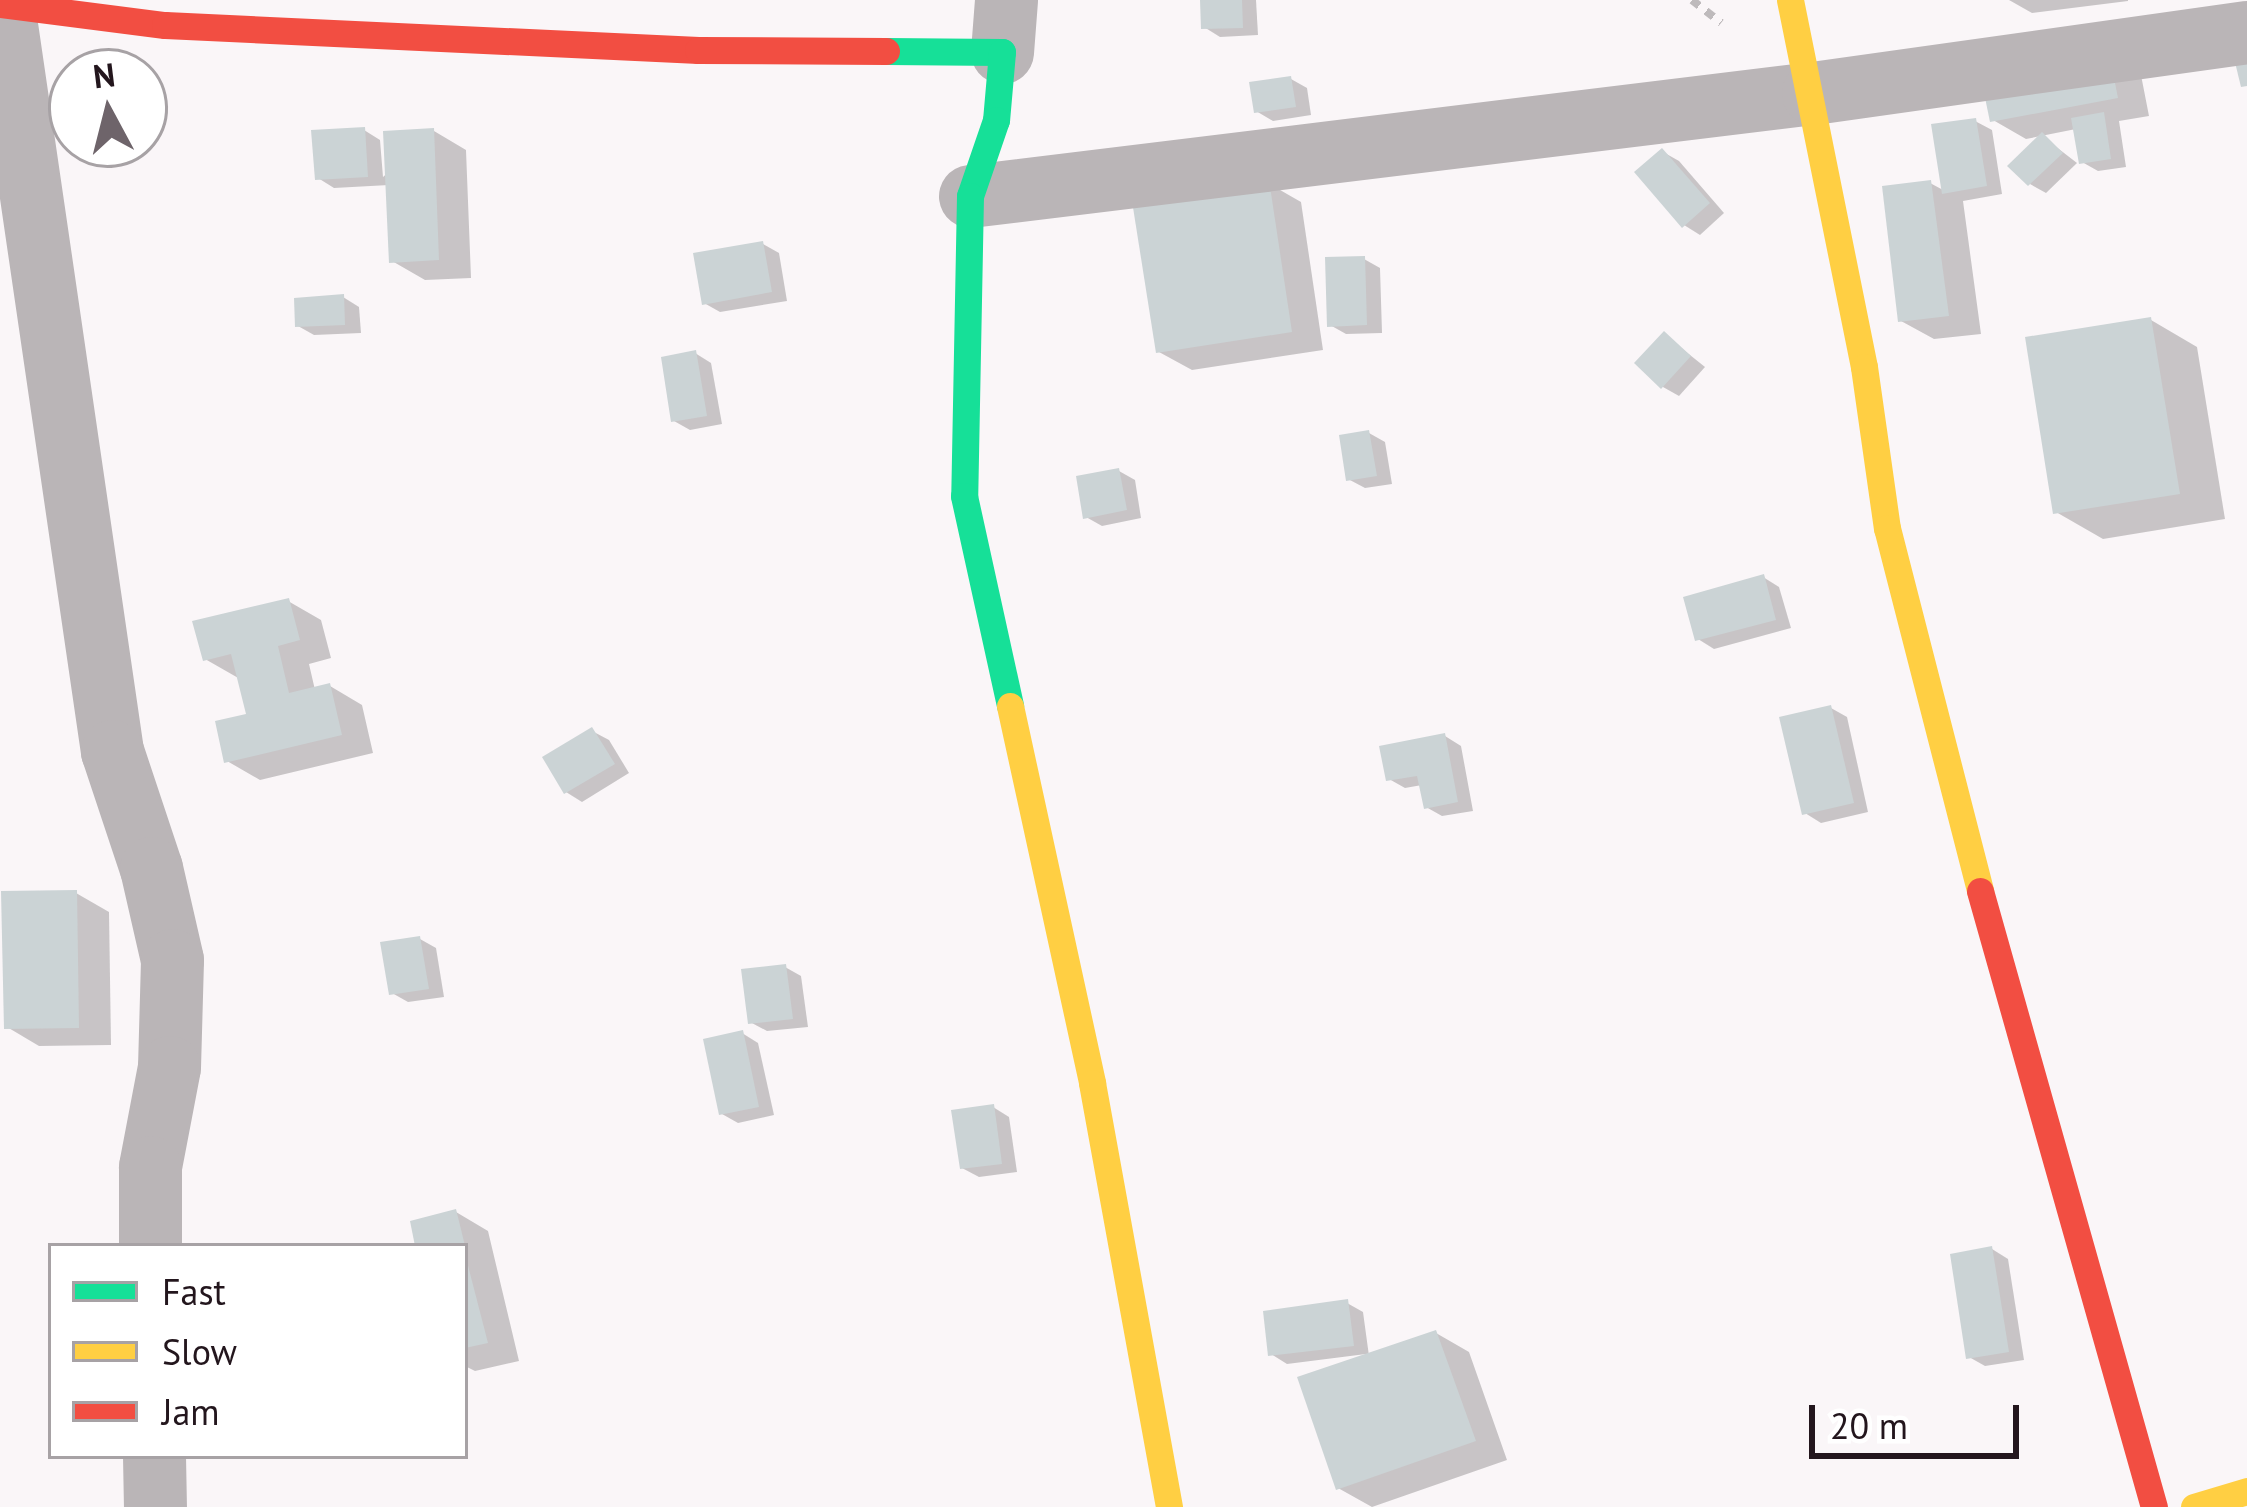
<!DOCTYPE html>
<html>
<head>
<meta charset="utf-8">
<style>
  body { margin:0 }
  #map { position:relative; width:2247px; height:1507px; overflow:hidden; background:#faf6f8; font-family:"PT Sans",sans-serif }
  div>[style] { position:absolute }
  .shadow>* { inset:0; background:#0003 }
  .building>* { inset:0; background:#cbd3d5 }
  .path>* { height:8px; margin-top:-4px; transform-origin:0; background:repeating-linear-gradient(90deg,#bebabc 0 9px,transparent 0 18px) }
  .street>* { height:63px; margin:-31.5px; padding:0 31.5px; transform-origin:31.5px; border-radius:31.5px; background:#bab5b7 }
  .fast>* { height:27px; margin:-13.5px; padding:0 13.5px; transform-origin:13.5px; border-radius:13.5px; background:#16e098 }
  .slow>* { height:27px; margin:-13.5px; padding:0 13.5px; transform-origin:13.5px; border-radius:13.5px; background:#ffcf43 }
  .jam>* { height:27px; margin:-13.5px; padding:0 13.5px; transform-origin:13.5px; border-radius:13.5px; background:#f24e42 }
  span { translate:-50% -50%; white-space:nowrap; text-align:center; line-height:1.15; -webkit-text-stroke:10px #fff; paint-order:stroke }
  .legend { position:absolute; left:48px; top:1243px; width:420px; height:216px; box-sizing:border-box; background:#fff; border:3px solid #a7a2a5; margin:0; padding:15px 21px; list-style:none; font-size:36px; color:#23161d }
  .legend li { display:flex; align-items:center; gap:24px; height:60px }
  .legend b { width:60px; border:3px solid #a7a2a5 }
  .north { position:absolute; left:48px; top:48px; width:120px; height:120px; box-sizing:border-box; background:#fff; border:3px solid #a7a2a5; border-radius:50%; rotate:353deg; font-size:33px; font-weight:700; line-height:48px; text-align:center; color:#23161d }
  .north::after { content:''; display:block; margin:auto; width:42px; height:54px; background:#6e646a; clip-path:polygon(50% 0,100% 100%,50% 72%,0 100%) }
  .scale { position:absolute; left:1809px; top:1405px; width:210px; height:54px; box-sizing:border-box; border:6px solid #23161d; border-top:0; padding-left:15px; font-size:36px; line-height:42px; white-space:nowrap; color:#23161d; -webkit-text-stroke:9px #fff; paint-order:stroke }
</style>
</head>
<body>
<div id="map">
  <div class="shadow">
    <i style="clip-path:polygon(1203px 0,1256px 0,1258px 35px,1220px 37px,1204px 27px)"></i>
    <i style="clip-path:polygon(2009px 0,2128px 0,2128px 1px,2032px 13px)"></i>
    <i style="clip-path:polygon(2141px 75px,2149px 116px,2119px 121px,2126px 167px,2098px 171px,2082px 162px,2076px 129px,2026px 139px,1993px 120px,1985px 80px)"></i>
    <i style="clip-path:polygon(1291px 79px,1307px 88px,1311px 115px,1273px 121px,1256px 111px)"></i>
    <i style="clip-path:polygon(1975px 121px,1992px 130px,2002px 194px,1963px 201px,1981px 334px,1934px 339px,1901px 321px,1930px 183px,1945px 191px)"></i>
    <i style="clip-path:polygon(364px 130px,380px 140px,383px 177px,434px 131px,466px 150px,471px 278px,425px 280px,392px 261px,389px 185px,334px 188px,318px 178px)"></i>
    <i style="clip-path:polygon(2042px 136px,2077px 163px,2046px 193px,2030px 184px)"></i>
    <i style="clip-path:polygon(1663px 152px,1679px 161px,1724px 213px,1700px 235px,1684px 225px)"></i>
    <i style="clip-path:polygon(1268px 183px,1301px 202px,1323px 350px,1192px 370px,1159px 352px)"></i>
    <i style="clip-path:polygon(763px 244px,779px 253px,787px 301px,720px 312px,704px 303px)"></i>
    <i style="clip-path:polygon(1364px 259px,1380px 268px,1382px 333px,1346px 334px,1330px 325px)"></i>
    <i style="clip-path:polygon(343px 297px,359px 307px,361px 333px,314px 335px,298px 326px)"></i>
    <i style="clip-path:polygon(2151px 320px,2197px 347px,2225px 519px,2103px 539px,2056px 512px)"></i>
    <i style="clip-path:polygon(1665px 335px,1705px 367px,1679px 396px,1663px 387px)"></i>
    <i style="clip-path:polygon(695px 353px,711px 363px,722px 424px,690px 430px,674px 421px)"></i>
    <i style="clip-path:polygon(1369px 433px,1385px 442px,1392px 484px,1365px 488px,1348px 479px)"></i>
    <i style="clip-path:polygon(1119px 471px,1135px 480px,1141px 518px,1102px 526px,1086px 517px)"></i>
    <i style="clip-path:polygon(1763px 577px,1779px 587px,1791px 628px,1714px 649px,1698px 639px)"></i>
    <i style="clip-path:polygon(288px 601px,321px 620px,331px 658px,309px 664px,315px 690px,330px 686px,362px 705px,373px 753px,260px 780px,227px 761px,249px 716px,240px 679px,205px 659px)"></i>
    <i style="clip-path:polygon(1831px 708px,1847px 717px,1868px 812px,1821px 823px,1805px 813px)"></i>
    <i style="clip-path:polygon(592px 731px,609px 740px,629px 773px,582px 802px,566px 792px)"></i>
    <i style="clip-path:polygon(1445px 736px,1461px 746px,1473px 811px,1442px 816px,1426px 807px,1422px 785px,1405px 788px,1389px 779px)"></i>
    <i style="clip-path:polygon(76px 893px,109px 912px,111px 1045px,39px 1046px,7px 1027px)"></i>
    <i style="clip-path:polygon(420px 939px,436px 948px,444px 997px,408px 1002px,392px 993px)"></i>
    <i style="clip-path:polygon(785px 967px,801px 976px,808px 1027px,767px 1031px,750px 1022px)"></i>
    <i style="clip-path:polygon(742px 1033px,758px 1043px,774px 1115px,738px 1123px,722px 1114px)"></i>
    <i style="clip-path:polygon(993px 1107px,1009px 1117px,1017px 1172px,979px 1177px,962px 1168px)"></i>
    <i style="clip-path:polygon(456px 1212px,488px 1231px,519px 1361px,475px 1371px,465px 1366px,465px 1246px,419px 1246px)"></i>
    <i style="clip-path:polygon(1992px 1249px,2008px 1259px,2024px 1360px,1985px 1366px,1969px 1357px)"></i>
    <i style="clip-path:polygon(1347px 1303px,1363px 1312px,1369px 1356px,1436px 1333px,1469px 1352px,1507px 1460px,1372px 1507px,1338px 1488px,1366px 1354px,1287px 1364px,1271px 1354px)"></i>
  </div>
  <div class="building">
    <i style="clip-path:polygon(1200px 0,1242px 0,1243px 28px,1201px 29px)"></i>
    <i style="clip-path:polygon(2247px 46px,2247px 86px,2241px 87px,2232px 50px)"></i>
    <i style="clip-path:polygon(2109px 53px,2118px 98px,1990px 122px,1981px 78px)"></i>
    <i style="clip-path:polygon(1291px 76px,1296px 107px,1254px 113px,1249px 82px)"></i>
    <i style="clip-path:polygon(2104px 112px,2111px 159px,2079px 164px,2071px 118px)"></i>
    <i style="clip-path:polygon(1976px 118px,1987px 186px,1942px 194px,1931px 124px)"></i>
    <i style="clip-path:polygon(365px 127px,368px 177px,315px 180px,311px 130px)"></i>
    <i style="clip-path:polygon(434px 128px,439px 260px,389px 263px,383px 131px)"></i>
    <i style="clip-path:polygon(2042px 132px,2063px 153px,2028px 186px,2007px 166px)"></i>
    <i style="clip-path:polygon(1662px 148px,1710px 203px,1682px 228px,1634px 172px)"></i>
    <i style="clip-path:polygon(1269px 180px,1292px 332px,1156px 353px,1132px 201px)"></i>
    <i style="clip-path:polygon(1931px 180px,1949px 316px,1898px 322px,1882px 186px)"></i>
    <i style="clip-path:polygon(763px 241px,772px 292px,702px 305px,693px 253px)"></i>
    <i style="clip-path:polygon(1365px 256px,1367px 325px,1327px 327px,1325px 257px)"></i>
    <i style="clip-path:polygon(344px 294px,345px 325px,295px 327px,294px 298px)"></i>
    <i style="clip-path:polygon(2151px 317px,2180px 494px,2053px 514px,2025px 337px)"></i>
    <i style="clip-path:polygon(1664px 331px,1691px 356px,1661px 389px,1634px 363px)"></i>
    <i style="clip-path:polygon(696px 350px,707px 416px,671px 422px,661px 357px)"></i>
    <i style="clip-path:polygon(1369px 430px,1377px 476px,1346px 481px,1339px 435px)"></i>
    <i style="clip-path:polygon(1119px 468px,1127px 510px,1083px 519px,1076px 476px)"></i>
    <i style="clip-path:polygon(1764px 574px,1776px 620px,1695px 641px,1683px 597px)"></i>
    <i style="clip-path:polygon(289px 598px,300px 640px,278px 646px,289px 693px,330px 683px,342px 735px,224px 763px,215px 721px,246px 714px,231px 654px,203px 661px,192px 621px)"></i>
    <i style="clip-path:polygon(1831px 705px,1854px 803px,1802px 815px,1779px 717px)"></i>
    <i style="clip-path:polygon(592px 727px,615px 764px,564px 794px,542px 757px)"></i>
    <i style="clip-path:polygon(1445px 733px,1458px 802px,1424px 809px,1417px 776px,1386px 781px,1379px 746px)"></i>
    <i style="clip-path:polygon(77px 890px,79px 1028px,4px 1029px,1px 891px)"></i>
    <i style="clip-path:polygon(420px 936px,429px 989px,389px 995px,380px 942px)"></i>
    <i style="clip-path:polygon(786px 964px,793px 1019px,748px 1024px,741px 969px)"></i>
    <i style="clip-path:polygon(743px 1030px,759px 1107px,719px 1115px,703px 1039px)"></i>
    <i style="clip-path:polygon(994px 1104px,1002px 1164px,960px 1169px,951px 1110px)"></i>
    <i style="clip-path:polygon(456px 1209px,465px 1246px,415px 1246px,410px 1221px)"></i>
    <i style="clip-path:polygon(1992px 1246px,2009px 1352px,1966px 1359px,1950px 1254px)"></i>
    <i style="clip-path:polygon(465px 1254px,488px 1343px,465px 1348px)"></i>
    <i style="clip-path:polygon(1348px 1299px,1354px 1346px,1268px 1356px,1263px 1311px)"></i>
    <i style="clip-path:polygon(1436px 1330px,1476px 1441px,1336px 1490px,1297px 1377px)"></i>
  </div>
  <div class="path">
    <i style="left:1692px;top:0;width:37px;rotate:38deg"></i>
  </div>
  <div class="street">
    <i style="left:3px;top:4px;width:755px;rotate:81.7deg"></i>
    <i style="left:112px;top:751px;width:123px;rotate:71.6deg"></i>
    <i style="left:151px;top:868px;width:94px;rotate:77.1deg"></i>
    <i style="left:172px;top:960px;width:107px;rotate:91.6deg"></i>
    <i style="left:169px;top:1067px;width:102px;rotate:100.8deg"></i>
    <i style="left:150px;top:1167px;width:79px;rotate:90deg"></i>
    <i style="left:1002px;top:52px;width:52px;rotate:-85.6deg"></i>
    <i style="left:970px;top:196px;width:849px;rotate:-6.97deg"></i>
    <i style="left:1813px;top:93px;width:438px;rotate:-8deg"></i>
    <i style="left:154px;top:1456px;width:51px;rotate:88.9deg"></i>
  </div>
  <div class="fast">
    <i style="left:886px;top:51px;width:116px;rotate:0.5deg"></i>
    <i style="left:1002px;top:52px;width:68px;rotate:95deg"></i>
    <i style="left:996px;top:120px;width:80px;rotate:108.9deg"></i>
    <i style="left:970px;top:196px;width:300px;rotate:91.1deg"></i>
    <i style="left:964px;top:496px;width:215px;rotate:77.6deg"></i>
  </div>
  <div class="slow">
    <i style="left:1790px;top:0;width:374px;rotate:78.6deg"></i>
    <i style="left:1864px;top:367px;width:163px;rotate:81.9deg"></i>
    <i style="left:1887px;top:528px;width:375px;rotate:75.6deg"></i>
    <i style="left:1010px;top:706px;width:386px;rotate:77.7deg"></i>
    <i style="left:1092px;top:1083px;width:431px;rotate:79.7deg"></i>
    <i style="left:2194px;top:1507px;width:55px;rotate:-16.8deg"></i>
  </div>
  <div class="jam">
    <i style="left:0;top:4px;width:166px;rotate:7.3deg"></i>
    <i style="left:165px;top:25px;width:534px;rotate:2.69deg"></i>
    <i style="left:698px;top:50px;width:188px;rotate:0.3deg"></i>
    <i style="left:1980px;top:891px;width:640px;rotate:74.23deg"></i>
  </div>
  <ul class="legend">
  <li><b style="height:15px;background:#16e098"></b>Fast</li>
  <li><b style="height:15px;background:#ffcf43"></b>Slow</li>
  <li><b style="height:15px;background:#f24e42"></b>Jam</li>
  </ul>
  <div class="north">N</div>
  <div class="scale">20 m</div>
</div>
</body>
</html>
